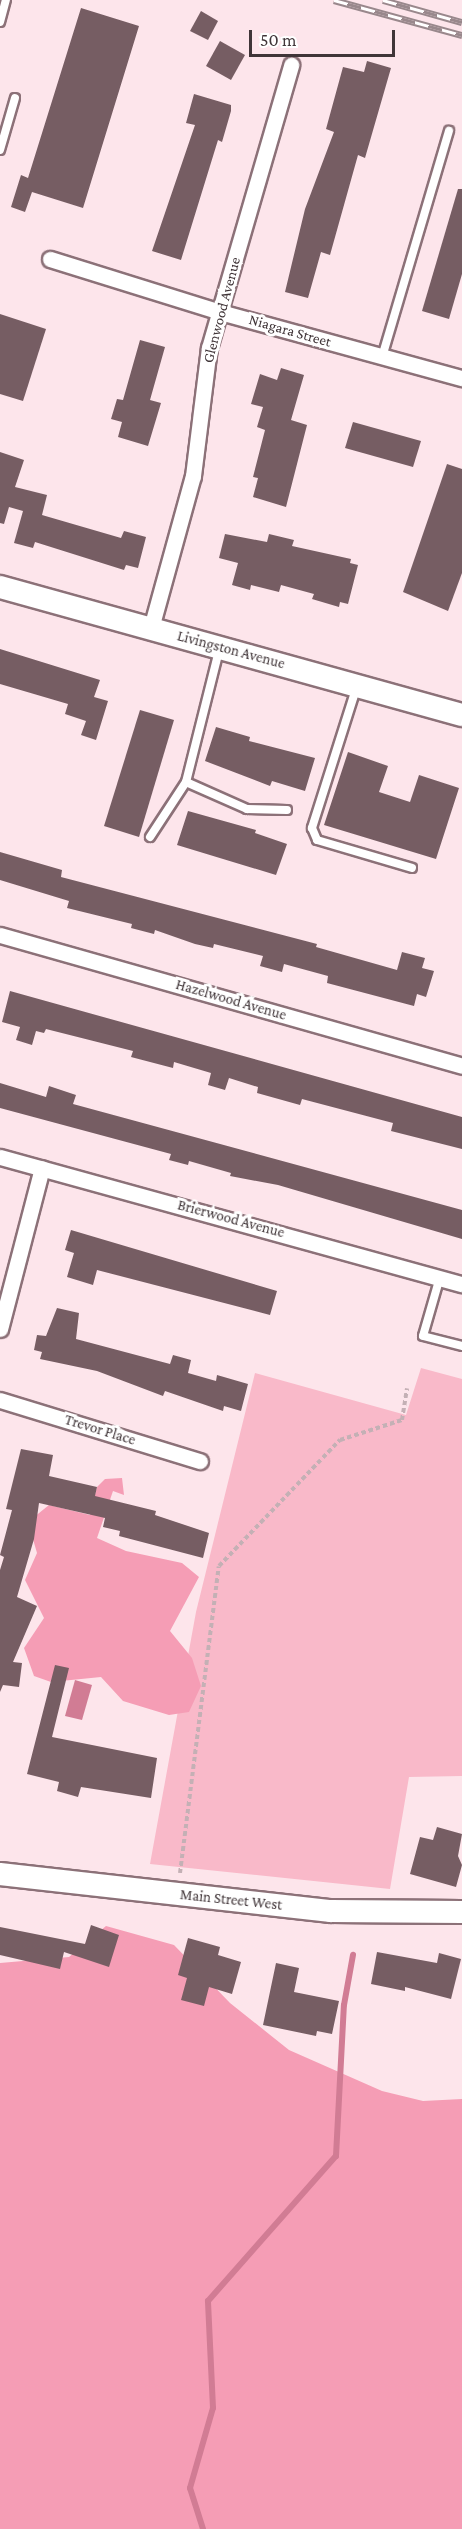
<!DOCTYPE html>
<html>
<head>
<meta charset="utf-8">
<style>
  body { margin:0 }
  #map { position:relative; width:462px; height:2529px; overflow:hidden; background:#fde5eb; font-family:"Crimson Pro",serif }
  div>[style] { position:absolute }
  .green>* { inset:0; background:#f9b9c9 }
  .forest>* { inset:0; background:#f59db5 }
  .water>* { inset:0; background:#d17c94 }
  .stream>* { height:6px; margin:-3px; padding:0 3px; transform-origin:3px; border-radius:3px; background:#d17c94 }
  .building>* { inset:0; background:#765d63 }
  .path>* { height:4px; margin-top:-2px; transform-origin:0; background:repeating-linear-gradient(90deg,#c4b0b5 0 4.5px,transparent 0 7.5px) }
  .roads { filter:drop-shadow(2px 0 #8c7178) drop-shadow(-2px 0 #8c7178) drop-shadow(0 2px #8c7178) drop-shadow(0 -2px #8c7178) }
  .lane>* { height:8px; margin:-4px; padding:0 4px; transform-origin:4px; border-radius:4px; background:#fff }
  .street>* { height:15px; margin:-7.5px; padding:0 7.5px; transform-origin:7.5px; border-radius:7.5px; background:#fff }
  .secondary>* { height:22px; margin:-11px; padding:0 11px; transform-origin:11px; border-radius:11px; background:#fff }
  .rail>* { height:7px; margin-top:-3.5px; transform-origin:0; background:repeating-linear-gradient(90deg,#fff 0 14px,#99888c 0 28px); box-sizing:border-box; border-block:2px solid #99888c }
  span { translate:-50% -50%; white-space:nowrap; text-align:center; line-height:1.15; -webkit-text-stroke:6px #fff; paint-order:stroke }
  .street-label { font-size:15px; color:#403538 }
  .scale { position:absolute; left:249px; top:30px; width:146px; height:27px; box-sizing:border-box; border:3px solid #403538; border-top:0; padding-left:8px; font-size:18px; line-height:21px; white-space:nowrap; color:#403538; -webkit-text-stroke:4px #fff; paint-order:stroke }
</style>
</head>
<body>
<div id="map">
  <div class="green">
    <i style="clip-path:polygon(421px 1368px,462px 1379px,462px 1776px,409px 1777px,390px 1889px,150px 1864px,196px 1612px,255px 1373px,406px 1415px)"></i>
  </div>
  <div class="forest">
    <i style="clip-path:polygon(122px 1478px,124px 1495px,113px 1491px,97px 1538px,126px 1551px,182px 1563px,199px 1577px,170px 1631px,192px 1658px,201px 1686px,189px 1712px,169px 1715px,123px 1701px,101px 1677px,51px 1682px,34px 1676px,24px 1648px,44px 1618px,25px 1580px,37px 1553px,28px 1522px,49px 1505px,90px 1515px,97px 1487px,105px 1479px)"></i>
    <i style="clip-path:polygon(106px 1926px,174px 1945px,230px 2003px,289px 2050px,382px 2091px,423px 2101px,462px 2099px,462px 2529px,0 2529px,0 1963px,69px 1957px)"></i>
  </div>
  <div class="water">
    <i style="clip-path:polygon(75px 1680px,92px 1685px,82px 1720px,65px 1716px)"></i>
  </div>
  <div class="stream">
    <i style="left:203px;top:2529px;width:43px;rotate:-107.6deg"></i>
    <i style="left:190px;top:2488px;width:83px;rotate:-74deg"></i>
    <i style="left:213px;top:2408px;width:107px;rotate:-92.7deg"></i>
    <i style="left:208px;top:2301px;width:193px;rotate:-48.6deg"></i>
    <i style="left:336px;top:2156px;width:151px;rotate:-87deg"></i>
    <i style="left:344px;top:2005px;width:51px;rotate:-79.8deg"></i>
  </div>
  <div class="building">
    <i style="clip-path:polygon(81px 8px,139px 26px,83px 208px,32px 192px,25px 212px,11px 207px,21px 175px,28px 178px)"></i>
    <i style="clip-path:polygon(201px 11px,218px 21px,208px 40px,190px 31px)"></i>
    <i style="clip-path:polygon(220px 41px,245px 55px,231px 80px,206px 66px)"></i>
    <i style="clip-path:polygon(367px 61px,391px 68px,365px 158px,358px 155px,330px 255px,321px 252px,308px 298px,285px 292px,305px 209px,334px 132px,326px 129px,343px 67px,364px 72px)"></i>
    <i style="clip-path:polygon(194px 94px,231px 105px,231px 111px,222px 142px,218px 140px,181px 260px,152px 251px,195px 125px,186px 123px)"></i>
    <i style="clip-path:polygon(458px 189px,462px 189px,462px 274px,449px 319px,422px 311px)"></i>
    <i style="clip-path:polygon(0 314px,46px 329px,23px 401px,0 394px)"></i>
    <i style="clip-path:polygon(140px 340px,165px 347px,150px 400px,161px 403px,148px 446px,118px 437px,122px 422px,111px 419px,117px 399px,123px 400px)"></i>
    <i style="clip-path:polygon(281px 368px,304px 375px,291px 420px,307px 425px,286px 507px,253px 497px,258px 478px,253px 477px,265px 430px,257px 427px,263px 407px,251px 404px,260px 374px,277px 380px)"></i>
    <i style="clip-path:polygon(353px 422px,421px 441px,413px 467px,345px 448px)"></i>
    <i style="clip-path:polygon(0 452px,24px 460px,15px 487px,47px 495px,42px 515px,121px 538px,124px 531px,146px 537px,138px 568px,126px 565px,124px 570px,35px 542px,33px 548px,14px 543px,23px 511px,9px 507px,4px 524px,0 523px)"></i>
    <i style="clip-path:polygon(447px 464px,462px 469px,462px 573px,448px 611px,403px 592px)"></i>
    <i style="clip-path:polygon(225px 534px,267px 542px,269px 534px,294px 540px,292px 546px,351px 559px,350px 563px,358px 565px,348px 604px,340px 602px,339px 607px,312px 599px,314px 594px,281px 585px,279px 592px,251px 585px,250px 590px,232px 585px,238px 563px,219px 558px)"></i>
    <i style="clip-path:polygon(0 649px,100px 680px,94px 697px,108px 701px,96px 740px,81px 735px,86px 721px,65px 714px,68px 704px,0 684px)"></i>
    <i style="clip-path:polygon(140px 710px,174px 720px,139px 837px,104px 826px)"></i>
    <i style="clip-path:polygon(216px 727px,250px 737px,249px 741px,315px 758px,305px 791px,272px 781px,270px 786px,205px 761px)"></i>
    <i style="clip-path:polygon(348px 752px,388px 766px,379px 792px,410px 802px,419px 775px,459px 788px,436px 859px,324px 825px)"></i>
    <i style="clip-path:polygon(188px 811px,256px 830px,255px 833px,287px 844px,276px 875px,177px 845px)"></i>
    <i style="clip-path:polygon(0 852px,62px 870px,61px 877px,317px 944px,316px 947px,397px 970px,402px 952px,425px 958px,422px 968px,434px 971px,426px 997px,417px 994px,414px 1006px,327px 983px,328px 976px,284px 964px,282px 972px,260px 966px,263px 956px,214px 944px,213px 948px,195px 944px,155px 930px,154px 934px,131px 928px,132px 924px,67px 908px,69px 901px,0 880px)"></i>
    <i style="clip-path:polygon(10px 991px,462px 1117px,462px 1149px,391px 1131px,393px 1123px,302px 1099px,300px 1105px,257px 1093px,258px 1087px,229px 1078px,225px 1090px,208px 1085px,211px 1073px,174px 1062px,173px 1068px,131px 1057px,133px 1051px,46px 1029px,44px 1033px,36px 1031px,32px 1045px,16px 1040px,20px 1027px,2px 1022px)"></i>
    <i style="clip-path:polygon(0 1083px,46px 1097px,49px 1086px,76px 1095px,73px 1104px,462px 1210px,462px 1239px,278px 1185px,230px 1176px,231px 1173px,189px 1161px,188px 1165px,169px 1160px,171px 1154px,0 1108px)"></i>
    <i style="clip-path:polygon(71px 1230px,277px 1291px,270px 1315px,97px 1270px,93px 1285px,67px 1277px,74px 1253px,65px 1250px)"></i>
    <i style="clip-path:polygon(57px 1308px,79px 1313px,76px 1339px,170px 1364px,173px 1355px,191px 1360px,188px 1373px,216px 1381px,217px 1375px,248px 1384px,241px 1411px,224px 1406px,223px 1411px,165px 1391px,163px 1396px,97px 1371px,40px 1359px,42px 1352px,34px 1350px,37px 1335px,46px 1336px)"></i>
    <i style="clip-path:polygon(21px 1449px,53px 1455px,49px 1476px,97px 1487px,95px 1496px,156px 1511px,155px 1515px,209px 1533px,203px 1558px,119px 1536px,120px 1531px,103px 1527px,105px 1518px,39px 1503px,34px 1539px,17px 1597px,37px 1606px,13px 1662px,22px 1663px,19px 1687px,3px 1685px,0 1692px,0 1570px,4px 1557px,0 1555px,12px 1510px,6px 1509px)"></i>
    <i style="clip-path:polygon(55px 1665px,69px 1668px,52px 1737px,157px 1758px,151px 1798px,81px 1787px,78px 1797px,57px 1791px,59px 1782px,27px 1774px)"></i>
    <i style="clip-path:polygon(437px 1827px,462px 1834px,458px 1856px,462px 1865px,456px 1887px,410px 1874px,420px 1837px,433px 1840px)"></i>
    <i style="clip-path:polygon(91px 1925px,119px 1935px,109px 1967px,64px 1952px,60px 1969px,0 1955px,0 1927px,85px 1944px)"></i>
    <i style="clip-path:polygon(188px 1938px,220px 1947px,218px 1955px,241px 1962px,232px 1994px,209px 1987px,204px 2006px,181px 2000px,187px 1978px,178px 1975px)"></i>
    <i style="clip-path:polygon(377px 1952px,437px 1963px,439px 1953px,461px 1959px,451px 1999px,405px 1987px,405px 1991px,371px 1984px)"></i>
    <i style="clip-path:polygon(276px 1963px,299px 1968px,294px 1992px,339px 2001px,332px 2034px,317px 2031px,316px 2036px,263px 2025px)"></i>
  </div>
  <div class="path">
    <i style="left:180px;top:1873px;width:309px;rotate:-82.8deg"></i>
    <i style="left:219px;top:1566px;width:175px;rotate:-46.2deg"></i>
    <i style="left:340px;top:1440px;width:65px;rotate:-17.9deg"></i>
    <i style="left:402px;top:1420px;width:32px;rotate:-81deg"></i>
  </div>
  <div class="roads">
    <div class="lane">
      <i style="left:0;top:22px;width:23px;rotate:-75deg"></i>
      <i style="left:0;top:150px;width:54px;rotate:-73.9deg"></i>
      <i style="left:382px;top:357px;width:236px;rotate:-73.5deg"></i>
      <i style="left:356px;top:689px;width:146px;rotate:107.6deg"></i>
      <i style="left:312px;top:828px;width:13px;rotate:67deg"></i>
      <i style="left:317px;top:840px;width:99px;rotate:16.4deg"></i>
      <i style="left:186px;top:782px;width:67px;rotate:23.9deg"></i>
      <i style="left:247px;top:809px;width:40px;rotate:1.4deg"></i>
      <i style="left:150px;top:837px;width:66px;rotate:-56.8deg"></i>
      <i style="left:186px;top:782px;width:135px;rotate:-75.9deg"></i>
      <i style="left:440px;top:1277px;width:61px;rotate:106.1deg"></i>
      <i style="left:423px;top:1336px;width:40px;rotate:14.4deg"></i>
    </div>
    <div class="street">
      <i style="left:50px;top:259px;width:178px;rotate:17.3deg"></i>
      <i style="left:220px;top:312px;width:251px;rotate:15.3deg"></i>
      <i style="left:151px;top:628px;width:158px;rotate:-74.6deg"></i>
      <i style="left:193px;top:476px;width:129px;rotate:-82.9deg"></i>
      <i style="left:209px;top:348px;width:295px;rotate:-73.8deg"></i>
      <i style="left:0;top:935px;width:480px;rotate:15.8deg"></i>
      <i style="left:0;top:1157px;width:479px;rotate:15.4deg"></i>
      <i style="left:0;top:1329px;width:166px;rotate:-75.4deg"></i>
      <i style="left:0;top:1400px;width:209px;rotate:17deg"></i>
    </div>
    <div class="secondary">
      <i style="left:0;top:587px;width:479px;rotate:15.5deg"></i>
      <i style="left:0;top:1874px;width:333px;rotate:6.4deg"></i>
      <i style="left:331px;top:1911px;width:131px;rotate:0.4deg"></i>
    </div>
  </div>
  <div class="rail">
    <i style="left:334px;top:0;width:133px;rotate:15.3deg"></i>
    <i style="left:383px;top:0;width:82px;rotate:15.6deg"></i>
  </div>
  <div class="street-label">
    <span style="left:222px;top:310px;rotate:-75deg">Glenwood Avenue</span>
    <span style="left:290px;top:331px;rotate:16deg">Niagara Street</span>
    <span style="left:231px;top:650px;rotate:15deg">Livingston Avenue</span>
    <span style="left:231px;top:1000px;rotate:16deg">Hazelwood Avenue</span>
    <span style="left:231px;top:1219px;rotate:15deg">Brierwood Avenue</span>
    <span style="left:100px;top:1430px;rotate:17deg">Trevor Place</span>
    <span style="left:231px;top:1900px;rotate:6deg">Main Street West</span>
  </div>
  <div class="scale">50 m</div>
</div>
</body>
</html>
